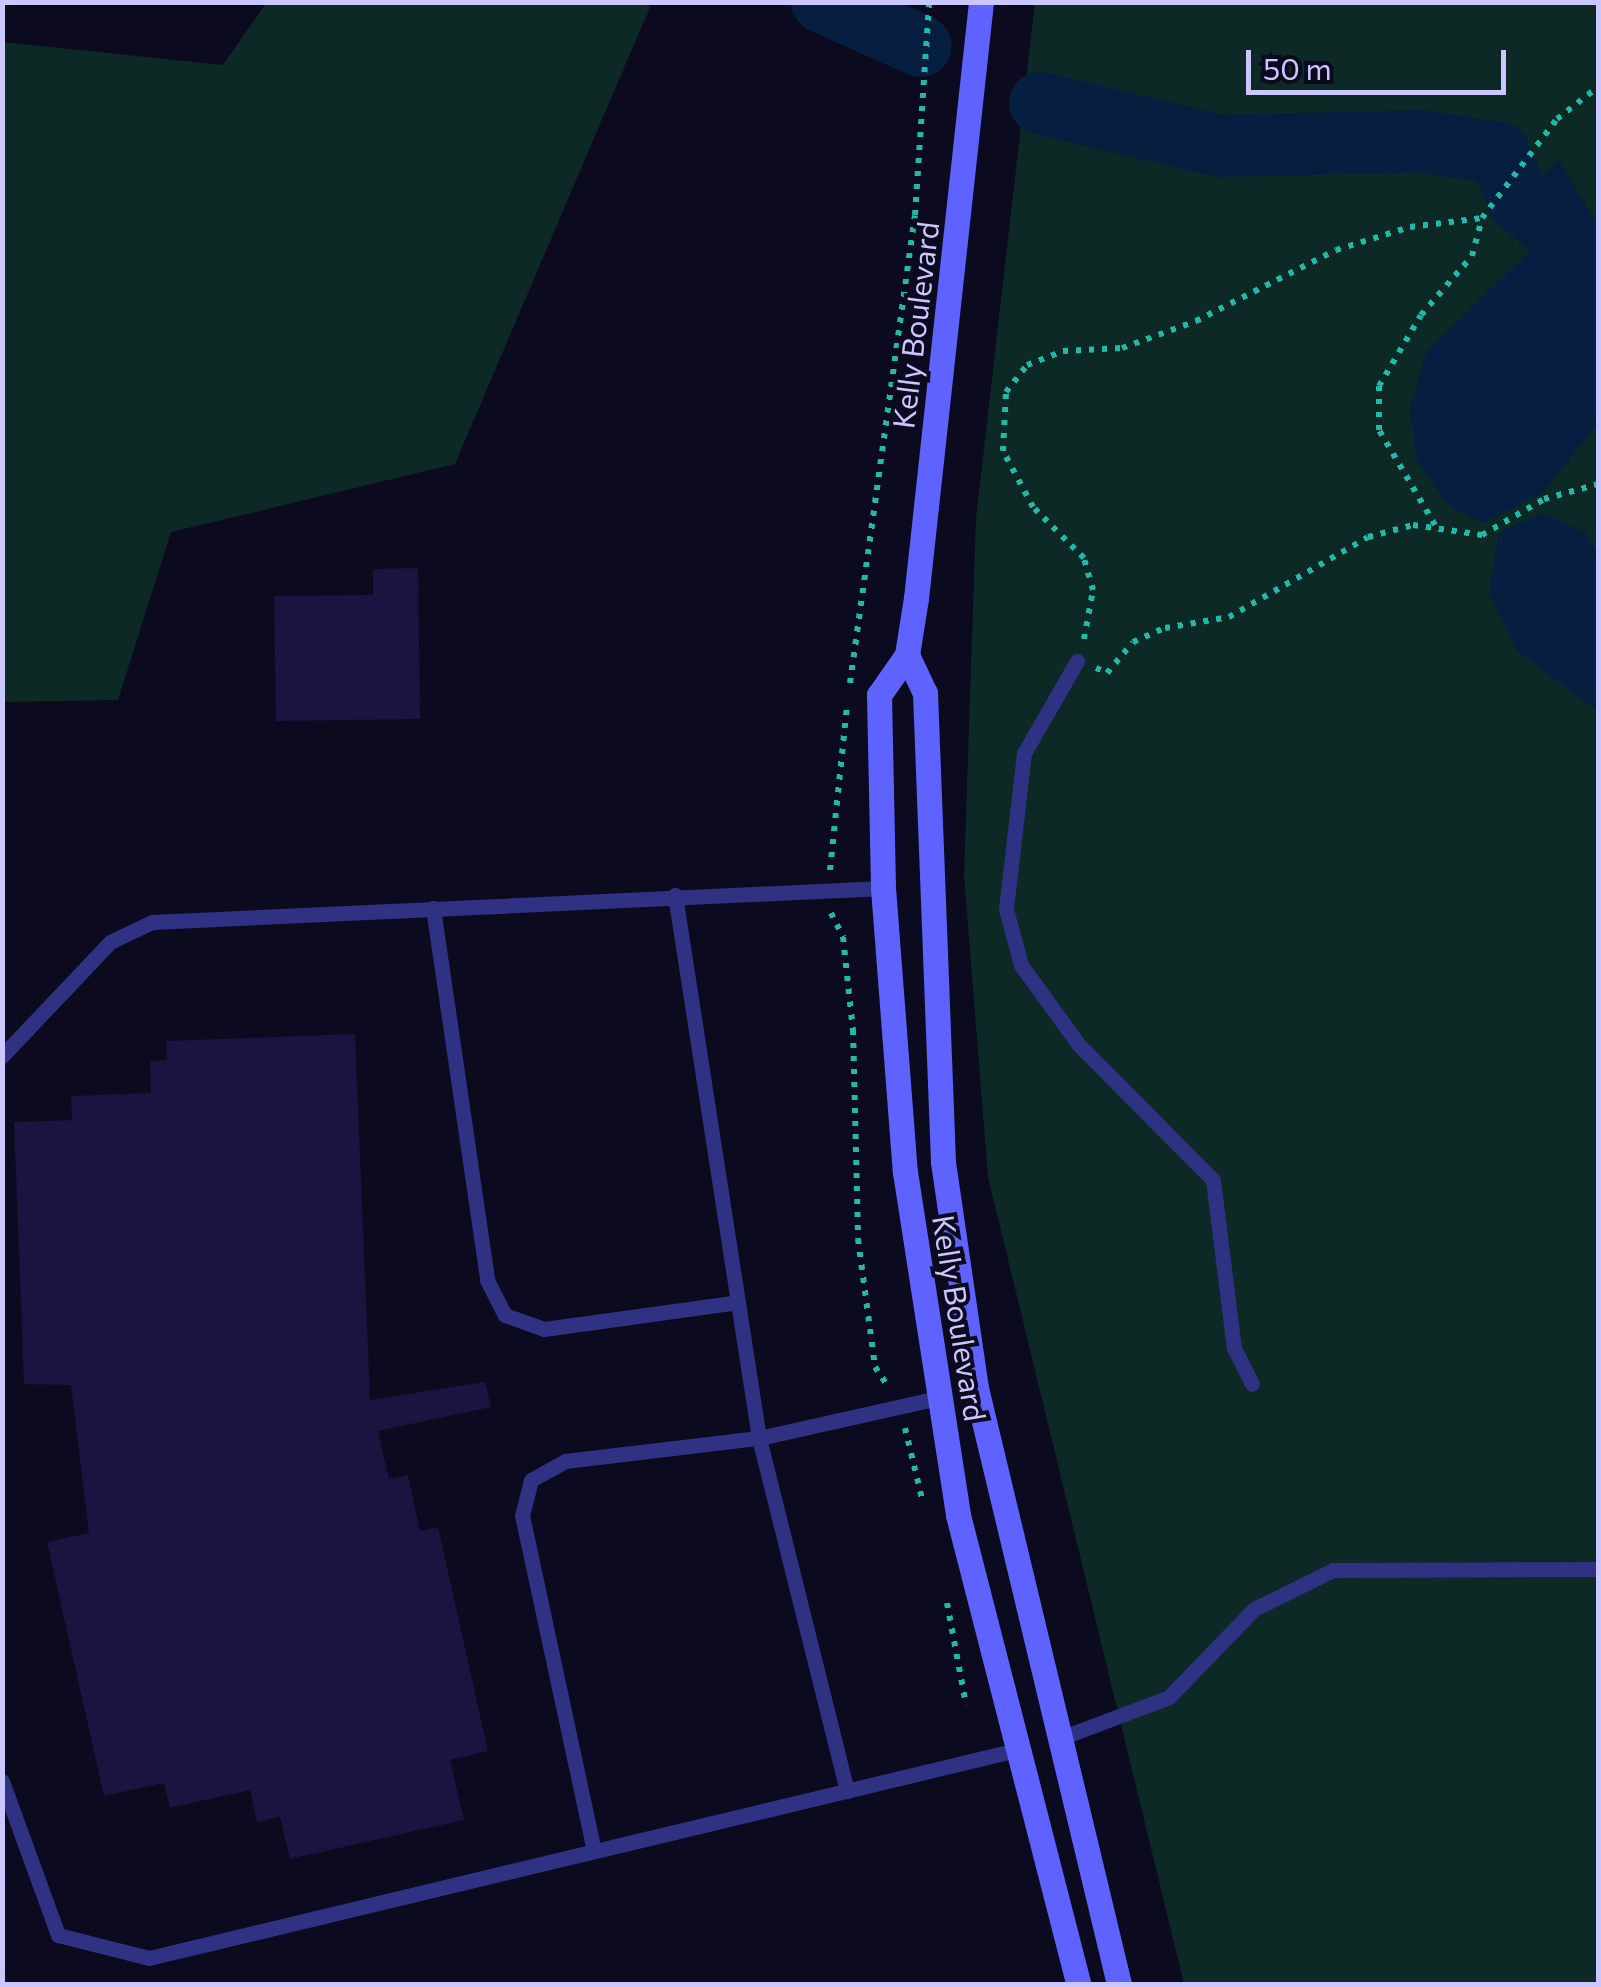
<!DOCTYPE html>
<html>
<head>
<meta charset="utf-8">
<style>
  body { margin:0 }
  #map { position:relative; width:1601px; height:1987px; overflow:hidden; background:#0c0a1e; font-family:Commissioner,sans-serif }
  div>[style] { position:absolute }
  .green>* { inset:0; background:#0c2926 }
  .water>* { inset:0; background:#061f41 }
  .river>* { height:62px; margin:-31px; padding:0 31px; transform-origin:31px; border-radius:31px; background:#061f41 }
  .building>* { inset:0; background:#1a1441 }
  .path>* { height:6px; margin-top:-3px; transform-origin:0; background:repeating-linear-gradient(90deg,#20baa8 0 5px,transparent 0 13px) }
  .lane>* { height:15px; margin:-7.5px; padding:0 7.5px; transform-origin:7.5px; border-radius:7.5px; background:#2f3183 }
  .secondary>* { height:25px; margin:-12.5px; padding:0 12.5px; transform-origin:12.5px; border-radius:12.5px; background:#5e63ff }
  span { translate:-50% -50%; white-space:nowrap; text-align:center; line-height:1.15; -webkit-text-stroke:8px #0c0a1e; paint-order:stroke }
  .street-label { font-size:30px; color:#cac7ff }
  .frame { position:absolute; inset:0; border:5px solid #cac7ff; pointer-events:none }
  .scale { position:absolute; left:1246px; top:50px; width:260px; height:45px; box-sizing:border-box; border:5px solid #cac7ff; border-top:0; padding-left:12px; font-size:30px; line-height:35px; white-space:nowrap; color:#cac7ff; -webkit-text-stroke:8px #0c0a1e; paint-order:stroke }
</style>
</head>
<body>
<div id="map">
  <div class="green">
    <i style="clip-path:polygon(644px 2px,650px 7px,455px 464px,171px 532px,118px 700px,3px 702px,3px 42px,223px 65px,266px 3px)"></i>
    <i style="clip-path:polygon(1035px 3px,1598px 3px,1598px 1984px,1184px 1984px,988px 1177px,964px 875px,976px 518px)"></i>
  </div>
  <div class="water">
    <i style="clip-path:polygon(1559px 159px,1598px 227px,1598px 423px,1542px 493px,1483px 523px,1447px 504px,1417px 461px,1410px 407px,1426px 353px,1541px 240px,1519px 201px)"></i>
    <i style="clip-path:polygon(1542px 513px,1586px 533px,1598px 555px,1598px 711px,1517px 651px,1489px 592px,1499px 533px)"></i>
  </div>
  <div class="river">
    <i style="left:822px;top:2px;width:108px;rotate:24deg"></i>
    <i style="left:1040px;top:103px;width:184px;rotate:13.5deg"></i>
    <i style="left:1219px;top:146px;width:199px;rotate:-1.4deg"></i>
    <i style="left:1418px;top:141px;width:82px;rotate:8.4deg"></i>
    <i style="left:1499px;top:153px;width:52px;rotate:67.4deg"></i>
    <i style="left:1519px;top:201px;width:104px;rotate:40.3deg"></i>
  </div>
  <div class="building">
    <i style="clip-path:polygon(418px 568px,420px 719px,276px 721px,274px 596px,373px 595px,373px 569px)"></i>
    <i style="clip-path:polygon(355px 1034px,370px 1400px,485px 1382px,491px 1407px,378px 1431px,389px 1479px,408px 1475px,420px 1531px,438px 1527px,488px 1751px,450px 1760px,464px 1820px,290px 1859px,280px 1817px,257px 1822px,250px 1790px,170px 1808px,164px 1783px,104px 1796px,47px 1542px,89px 1533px,71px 1385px,24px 1384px,14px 1122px,72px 1120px,71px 1096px,151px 1093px,150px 1061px,167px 1060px,166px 1041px)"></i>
  </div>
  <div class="path">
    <i style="left:1435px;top:525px;width:110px;rotate:-120.5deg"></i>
    <i style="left:1379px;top:430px;width:44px;rotate:-90deg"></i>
    <i style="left:1379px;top:386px;width:82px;rotate:-59.4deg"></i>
    <i style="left:1421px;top:315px;width:78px;rotate:-49.2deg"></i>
    <i style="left:1472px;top:256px;width:39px;rotate:-75deg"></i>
    <i style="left:1084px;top:639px;width:50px;rotate:-79.6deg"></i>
    <i style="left:1093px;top:590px;width:33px;rotate:-106deg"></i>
    <i style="left:1084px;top:558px;width:72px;rotate:-135deg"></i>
    <i style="left:1033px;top:507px;width:64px;rotate:-118.2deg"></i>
    <i style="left:1003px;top:451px;width:59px;rotate:-87.1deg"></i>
    <i style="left:1006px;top:392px;width:34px;rotate:-52deg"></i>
    <i style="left:1027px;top:365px;width:39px;rotate:-21deg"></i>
    <i style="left:1063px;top:351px;width:59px;rotate:-2.9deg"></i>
    <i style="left:1122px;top:348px;width:79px;rotate:-20deg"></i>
    <i style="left:1196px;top:321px;width:157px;rotate:-26.9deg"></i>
    <i style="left:1336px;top:250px;width:77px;rotate:-17.3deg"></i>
    <i style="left:1410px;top:227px;width:73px;rotate:-7.1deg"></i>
    <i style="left:1482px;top:218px;width:124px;rotate:-52.9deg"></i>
    <i style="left:1557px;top:119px;width:52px;rotate:-38deg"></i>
    <i style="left:1096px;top:668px;width:12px;rotate:24deg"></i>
    <i style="left:1107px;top:673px;width:40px;rotate:-50deg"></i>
    <i style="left:1133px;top:642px;width:35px;rotate:-24deg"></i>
    <i style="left:1165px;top:628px;width:65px;rotate:-9.8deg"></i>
    <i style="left:1229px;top:617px;width:160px;rotate:-29.9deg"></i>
    <i style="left:1368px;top:537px;width:47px;rotate:-14.9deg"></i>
    <i style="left:1413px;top:525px;width:70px;rotate:8.2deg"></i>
    <i style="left:1482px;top:535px;width:72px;rotate:-30.1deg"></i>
    <i style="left:1544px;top:499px;width:56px;rotate:-15.5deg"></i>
    <i style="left:850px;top:683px;width:472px;rotate:-82.1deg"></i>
    <i style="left:915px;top:215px;width:213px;rotate:-86.2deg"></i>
    <i style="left:830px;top:870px;width:166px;rotate:-84.1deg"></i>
    <i style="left:831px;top:913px;width:27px;rotate:63deg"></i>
    <i style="left:843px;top:937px;width:94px;rotate:83.9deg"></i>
    <i style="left:853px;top:1030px;width:209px;rotate:88.6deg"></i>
    <i style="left:858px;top:1239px;width:129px;rotate:82.4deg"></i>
    <i style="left:875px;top:1367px;width:22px;rotate:56deg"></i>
    <i style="left:905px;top:1428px;width:77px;rotate:76.5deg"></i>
    <i style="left:947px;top:1603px;width:104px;rotate:79.4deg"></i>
  </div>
  <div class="lane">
    <i style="left:1077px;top:661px;width:106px;rotate:119.9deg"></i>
    <i style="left:1024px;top:753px;width:157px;rotate:96.6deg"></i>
    <i style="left:1006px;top:909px;width:58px;rotate:75deg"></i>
    <i style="left:1021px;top:965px;width:99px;rotate:54.1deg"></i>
    <i style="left:1079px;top:1045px;width:190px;rotate:45.2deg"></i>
    <i style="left:1213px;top:1180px;width:169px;rotate:82.9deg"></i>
    <i style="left:1234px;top:1348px;width:40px;rotate:63.4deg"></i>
    <i style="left:675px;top:895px;width:549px;rotate:81.21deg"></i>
    <i style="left:759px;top:1438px;width:364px;rotate:76deg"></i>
    <i style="left:433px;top:908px;width:376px;rotate:81.7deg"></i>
    <i style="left:487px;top:1280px;width:39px;rotate:63deg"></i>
    <i style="left:505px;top:1315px;width:41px;rotate:19.7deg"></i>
    <i style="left:544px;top:1329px;width:196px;rotate:-7.9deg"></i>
    <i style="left:2px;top:1056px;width:157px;rotate:-46.5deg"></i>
    <i style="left:110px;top:942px;width:47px;rotate:-25.5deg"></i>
    <i style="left:152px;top:922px;width:732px;rotate:-2.66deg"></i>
    <i style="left:1058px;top:1739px;width:119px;rotate:-20.7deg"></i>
    <i style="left:1169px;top:1697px;width:122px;rotate:-46deg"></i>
    <i style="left:1254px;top:1609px;width:88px;rotate:-26.3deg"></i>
    <i style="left:1333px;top:1570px;width:265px;rotate:-0.2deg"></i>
    <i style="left:2px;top:1781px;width:164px;rotate:70deg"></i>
    <i style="left:58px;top:1935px;width:94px;rotate:14.2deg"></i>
    <i style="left:149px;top:1958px;width:893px;rotate:-13.48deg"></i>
    <i style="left:594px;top:1851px;width:343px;rotate:-102.1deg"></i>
    <i style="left:522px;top:1516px;width:37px;rotate:-76deg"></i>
    <i style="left:531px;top:1480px;width:39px;rotate:-29deg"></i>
    <i style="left:565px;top:1461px;width:195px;rotate:-6.8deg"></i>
    <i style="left:759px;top:1438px;width:183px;rotate:-12.6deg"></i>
  </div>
  <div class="secondary">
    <i style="left:981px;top:2px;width:600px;rotate:96.22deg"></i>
    <i style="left:916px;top:598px;width:58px;rotate:99deg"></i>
    <i style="left:907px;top:655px;width:49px;rotate:125deg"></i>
    <i style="left:879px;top:695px;width:193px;rotate:88.8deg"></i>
    <i style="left:883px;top:888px;width:285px;rotate:85.6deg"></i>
    <i style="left:905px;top:1172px;width:347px;rotate:81.2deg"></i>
    <i style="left:958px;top:1515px;width:484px;rotate:75.6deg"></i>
    <i style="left:907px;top:655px;width:42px;rotate:64.7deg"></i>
    <i style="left:925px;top:693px;width:469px;rotate:87.8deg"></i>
    <i style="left:943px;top:1162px;width:228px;rotate:81.7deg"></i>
    <i style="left:976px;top:1388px;width:613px;rotate:76.51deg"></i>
  </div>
  <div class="street-label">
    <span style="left:915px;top:325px;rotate:-83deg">Kelly Boulevard</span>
    <span style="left:960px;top:1318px;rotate:81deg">Kelly Boulevard</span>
  </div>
  <div class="frame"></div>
  <div class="scale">50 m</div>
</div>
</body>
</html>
